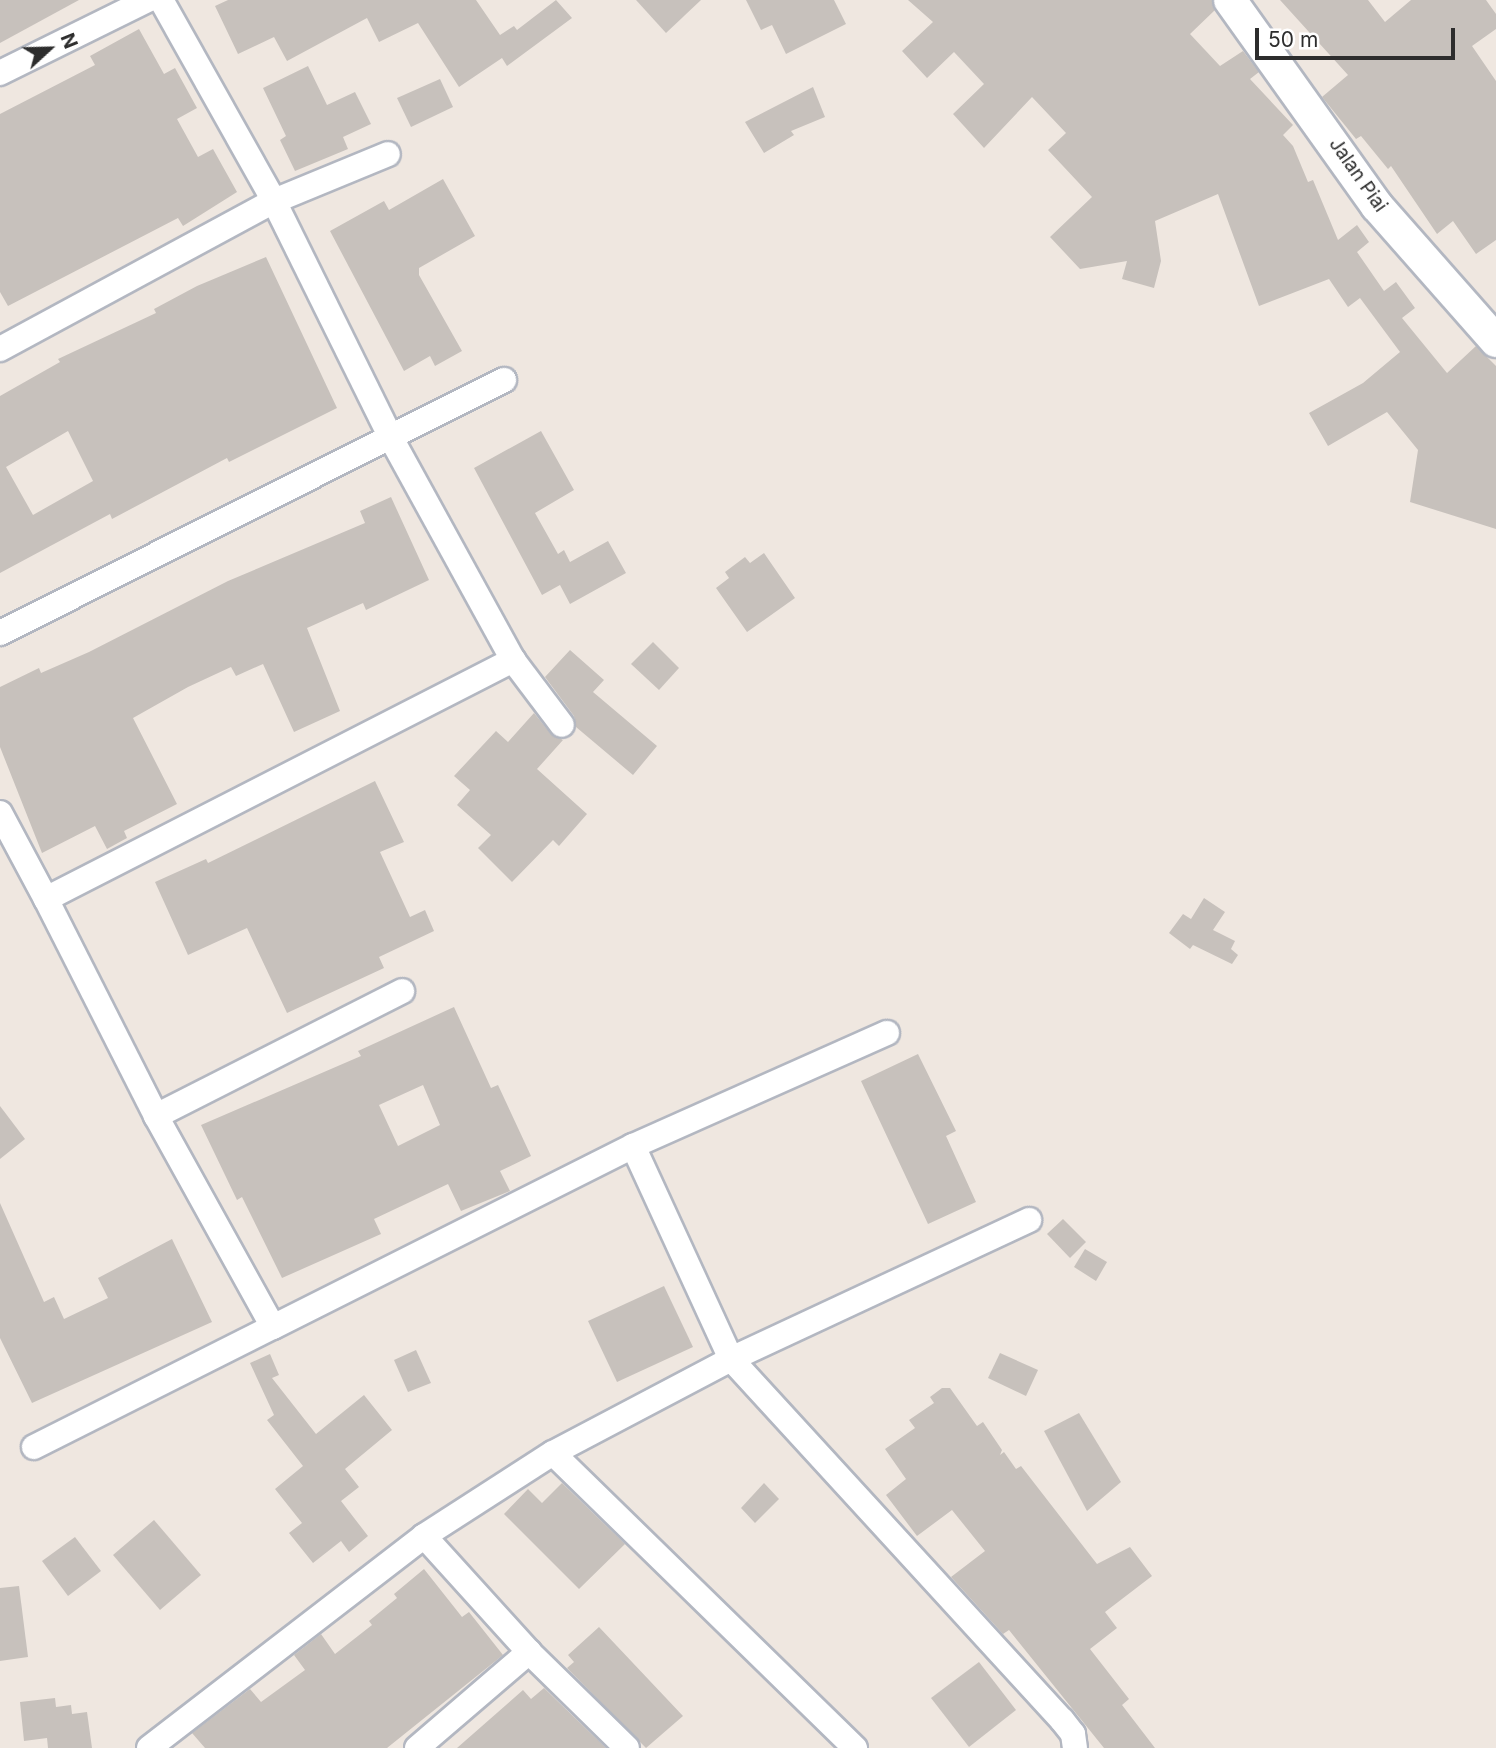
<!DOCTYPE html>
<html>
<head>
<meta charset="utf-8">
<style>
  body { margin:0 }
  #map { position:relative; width:1496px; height:1748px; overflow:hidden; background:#efe7e0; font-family:Inter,sans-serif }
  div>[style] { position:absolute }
  .building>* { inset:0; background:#c7c1bc }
  .roads { filter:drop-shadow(2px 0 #b3b7c1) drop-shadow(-2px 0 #b3b7c1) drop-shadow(0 2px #b3b7c1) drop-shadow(0 -2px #b3b7c1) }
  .minor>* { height:24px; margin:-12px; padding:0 12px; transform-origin:12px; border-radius:12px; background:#fff }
  .tertiary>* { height:32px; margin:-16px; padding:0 16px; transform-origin:16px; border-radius:16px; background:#fff }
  span { translate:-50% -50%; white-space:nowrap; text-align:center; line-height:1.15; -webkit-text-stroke:5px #fff; paint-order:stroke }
  .street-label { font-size:19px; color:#2d2d2d }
  .north { position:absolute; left:14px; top:14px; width:70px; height:70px; -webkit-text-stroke:5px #fff; paint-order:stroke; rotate:68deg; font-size:19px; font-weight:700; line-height:28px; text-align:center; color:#2d2d2d }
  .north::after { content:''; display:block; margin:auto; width:24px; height:32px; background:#2d2d2d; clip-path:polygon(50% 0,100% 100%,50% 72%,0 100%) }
  .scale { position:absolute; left:1255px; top:28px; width:200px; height:32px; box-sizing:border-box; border:4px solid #2d2d2d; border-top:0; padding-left:9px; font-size:21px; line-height:24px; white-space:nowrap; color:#2d2d2d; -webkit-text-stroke:5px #fff; paint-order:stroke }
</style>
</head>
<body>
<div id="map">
  <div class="building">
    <i style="clip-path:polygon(0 0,79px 0,0 43px)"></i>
    <i style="clip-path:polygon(228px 0,476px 0,500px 35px,514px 26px,517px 30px,556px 0,572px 18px,507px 66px,502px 58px,459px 87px,418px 23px,379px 42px,367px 18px,287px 61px,274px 37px,238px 54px,215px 6px)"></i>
    <i style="clip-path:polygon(636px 0,701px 0,666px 33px)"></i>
    <i style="clip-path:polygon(746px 0,834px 0,846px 24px,786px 54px,772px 25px,761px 30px)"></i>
    <i style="clip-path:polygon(908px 0,1212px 0,1215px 10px,1190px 34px,1220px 66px,1243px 51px,1259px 72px,1250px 79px,1293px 125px,1283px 135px,1293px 146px,1308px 182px,1313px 180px,1338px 240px,1357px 225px,1369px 242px,1357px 252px,1384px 291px,1396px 282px,1415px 308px,1402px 318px,1447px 373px,1476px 346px,1496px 366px,1496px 529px,1410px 502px,1418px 450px,1387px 412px,1328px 446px,1309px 413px,1363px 383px,1400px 352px,1360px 298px,1348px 307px,1329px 279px,1259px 306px,1218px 194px,1155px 221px,1161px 261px,1154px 288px,1122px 279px,1127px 261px,1080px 269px,1050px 237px,1092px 197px,1048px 150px,1066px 133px,1032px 97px,984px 148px,953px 114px,984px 84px,954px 52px,927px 78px,902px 51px,933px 22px)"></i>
    <i style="clip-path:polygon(1280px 0,1368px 0,1385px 22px,1411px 0,1486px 0,1496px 14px,1496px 29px,1472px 46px,1496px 81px,1496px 240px,1476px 254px,1453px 221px,1437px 234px,1391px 166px,1388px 169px,1361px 136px,1356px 139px,1322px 97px,1348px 75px)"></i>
    <i style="clip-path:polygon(139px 29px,164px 74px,175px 68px,197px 108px,177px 119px,198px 157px,213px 149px,237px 192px,183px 226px,178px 218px,8px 306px,0 292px,0 114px,95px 65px,90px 56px)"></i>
    <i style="clip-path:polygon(308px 66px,327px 105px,355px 92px,371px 124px,343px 137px,348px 149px,295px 171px,280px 140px,286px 136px,263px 88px)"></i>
    <i style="clip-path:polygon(440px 79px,453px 107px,411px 127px,397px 98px)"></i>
    <i style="clip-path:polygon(813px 87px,825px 117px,791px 131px,794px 135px,764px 153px,745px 122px)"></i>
    <i style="clip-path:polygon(443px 179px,475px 236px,419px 268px,419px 275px,462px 351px,435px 366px,430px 356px,404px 371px,330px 231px,384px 201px,389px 210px)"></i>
    <i style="clip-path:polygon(evenodd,266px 257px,337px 408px,229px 462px,227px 458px,112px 519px,110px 514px,0 573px,0 396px,60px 362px,58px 359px,156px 313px,154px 309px,197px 286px,266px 257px,68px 431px,93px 481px,33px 515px,6px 467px,68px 431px)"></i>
    <i style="clip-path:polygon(541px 431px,574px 490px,535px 513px,558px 554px,564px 550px,570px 562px,608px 541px,626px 573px,570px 604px,560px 585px,542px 595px,474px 468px)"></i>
    <i style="clip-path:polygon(391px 497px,429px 580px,366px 610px,363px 603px,307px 628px,340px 711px,294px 732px,263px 664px,236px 676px,231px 667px,188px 687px,133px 718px,177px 804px,124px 831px,127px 838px,107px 849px,95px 826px,42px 853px,0 747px,0 687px,39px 668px,41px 673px,89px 652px,228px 581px,365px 523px,360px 511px)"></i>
    <i style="clip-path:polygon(764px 553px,795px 598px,747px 632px,716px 588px,729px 578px,725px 572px,745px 557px,750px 563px)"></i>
    <i style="clip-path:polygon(653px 642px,679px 668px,659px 690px,631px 664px)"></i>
    <i style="clip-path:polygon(570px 650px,604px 680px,593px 692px,657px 746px,633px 775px,576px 727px,574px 716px,545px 677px)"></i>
    <i style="clip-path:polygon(534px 713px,551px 734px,563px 740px,537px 769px,587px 814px,559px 846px,553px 840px,512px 882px,478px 848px,491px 835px,457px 805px,470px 790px,454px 776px,496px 731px,508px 742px)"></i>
    <i style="clip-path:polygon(375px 781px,404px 842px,380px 852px,410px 917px,425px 910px,434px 931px,379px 957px,384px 968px,287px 1013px,247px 928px,188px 955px,155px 882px,206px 859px,208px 863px)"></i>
    <i style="clip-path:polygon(1204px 898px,1225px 912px,1213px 930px,1235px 941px,1231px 949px,1238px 955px,1232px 964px,1193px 945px,1190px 949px,1169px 933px,1183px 914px,1191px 919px)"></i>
    <i style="clip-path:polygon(evenodd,454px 1007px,491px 1088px,498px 1085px,531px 1156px,500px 1171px,510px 1191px,461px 1211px,448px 1184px,374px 1219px,381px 1234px,282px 1278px,242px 1197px,237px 1200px,201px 1125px,361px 1056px,358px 1051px,454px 1007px,423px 1085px,440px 1125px,398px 1146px,379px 1105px,423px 1085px)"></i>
    <i style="clip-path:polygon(918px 1054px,956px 1131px,946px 1136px,976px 1202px,928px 1224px,861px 1081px)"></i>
    <i style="clip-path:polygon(0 1106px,25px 1139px,0 1159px)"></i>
    <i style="clip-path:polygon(0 1203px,44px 1302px,54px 1297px,64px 1319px,108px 1298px,98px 1278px,172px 1239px,212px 1322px,32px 1403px,0 1338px)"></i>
    <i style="clip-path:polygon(1063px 1219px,1086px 1242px,1070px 1258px,1047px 1234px)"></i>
    <i style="clip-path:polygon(1085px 1249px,1107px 1262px,1096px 1281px,1074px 1267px)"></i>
    <i style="clip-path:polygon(664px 1286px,693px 1347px,617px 1382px,588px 1321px)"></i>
    <i style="clip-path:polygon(416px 1350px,431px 1383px,408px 1392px,394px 1360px)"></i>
    <i style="clip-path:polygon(1000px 1353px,1038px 1370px,1026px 1396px,988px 1378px)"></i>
    <i style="clip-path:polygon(270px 1354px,279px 1375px,272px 1378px,316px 1434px,364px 1395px,392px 1430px,345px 1469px,359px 1487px,341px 1501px,368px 1536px,349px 1552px,341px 1541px,313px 1563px,289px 1533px,302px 1523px,275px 1489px,303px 1466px,267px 1420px,274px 1415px,250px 1363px)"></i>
    <i style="clip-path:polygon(942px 1388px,950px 1388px,977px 1426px,983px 1422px,1002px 1450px,1000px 1455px,1004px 1452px,1016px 1469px,1021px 1466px,1097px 1564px,1130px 1547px,1152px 1576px,1105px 1612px,1117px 1628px,1090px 1649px,1129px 1699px,1122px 1705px,1155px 1748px,1104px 1748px,1009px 1630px,1003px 1634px,951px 1577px,985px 1551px,952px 1510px,917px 1536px,886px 1495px,906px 1479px,885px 1449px,915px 1428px,909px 1420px,934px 1403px,930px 1397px)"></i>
    <i style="clip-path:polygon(1079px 1413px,1121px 1482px,1087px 1511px,1044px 1431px)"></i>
    <i style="clip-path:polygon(562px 1483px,625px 1544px,579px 1589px,504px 1514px,528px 1489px,542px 1503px)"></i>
    <i style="clip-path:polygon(764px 1483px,779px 1499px,755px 1523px,741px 1508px)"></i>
    <i style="clip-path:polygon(154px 1520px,201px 1575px,160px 1610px,113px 1555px)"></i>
    <i style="clip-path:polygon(75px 1537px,101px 1571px,68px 1596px,42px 1561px)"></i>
    <i style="clip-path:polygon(424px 1569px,462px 1617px,469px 1612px,503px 1655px,387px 1748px,205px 1748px,192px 1733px,250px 1689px,261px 1702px,305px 1670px,294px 1655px,321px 1634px,335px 1654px,372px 1625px,369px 1621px,397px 1598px,394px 1594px)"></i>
    <i style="clip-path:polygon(19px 1586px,28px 1657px,0 1661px,0 1588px)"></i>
    <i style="clip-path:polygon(599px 1627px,683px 1716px,646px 1748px,567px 1668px,574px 1662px,568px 1655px)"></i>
    <i style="clip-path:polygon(979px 1662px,1016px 1710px,969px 1747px,931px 1698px)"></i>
    <i style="clip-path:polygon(544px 1688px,606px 1748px,457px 1748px,523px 1690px,531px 1699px)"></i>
    <i style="clip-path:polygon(55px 1698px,56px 1707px,71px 1705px,72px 1714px,87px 1712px,92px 1748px,48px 1748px,47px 1738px,24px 1741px,20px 1702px)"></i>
  </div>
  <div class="roads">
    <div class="minor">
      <i style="left:0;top:73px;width:165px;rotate:-26.3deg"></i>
      <i style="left:0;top:349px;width:311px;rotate:-28.4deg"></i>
      <i style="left:274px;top:201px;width:123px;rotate:-22.4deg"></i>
      <i style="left:0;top:633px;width:564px;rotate:-26.66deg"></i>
      <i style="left:513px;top:660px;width:81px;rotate:53deg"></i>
      <i style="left:0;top:813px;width:98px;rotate:61.9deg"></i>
      <i style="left:46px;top:899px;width:525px;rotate:-27.1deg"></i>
      <i style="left:513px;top:660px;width:258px;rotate:-118.8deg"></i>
      <i style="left:389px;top:434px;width:260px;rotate:-116.3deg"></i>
      <i style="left:274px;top:201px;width:231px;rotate:-119.3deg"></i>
      <i style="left:46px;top:899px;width:243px;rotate:63.1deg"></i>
      <i style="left:156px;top:1116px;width:241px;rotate:61deg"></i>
      <i style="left:273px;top:1327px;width:403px;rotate:-26.7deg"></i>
      <i style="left:633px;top:1146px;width:278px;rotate:-24deg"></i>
      <i style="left:156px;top:1116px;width:276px;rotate:-26.9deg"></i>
      <i style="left:633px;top:1146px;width:234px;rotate:65.3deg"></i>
      <i style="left:731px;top:1359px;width:490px;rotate:47.5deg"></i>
      <i style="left:1062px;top:1720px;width:18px;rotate:52deg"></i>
      <i style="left:1073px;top:1734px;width:14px;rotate:82deg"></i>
      <i style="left:34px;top:1447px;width:267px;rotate:-26.7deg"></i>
      <i style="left:424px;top:1536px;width:156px;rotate:47.8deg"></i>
      <i style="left:149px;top:1748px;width:347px;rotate:-37.6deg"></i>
      <i style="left:424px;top:1536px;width:153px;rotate:-32.8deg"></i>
      <i style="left:417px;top:1748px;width:148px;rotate:-40.6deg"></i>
      <i style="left:529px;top:1652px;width:137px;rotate:44.4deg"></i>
      <i style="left:855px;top:1748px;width:422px;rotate:-135.7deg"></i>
      <i style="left:553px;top:1453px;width:201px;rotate:-27.8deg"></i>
      <i style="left:731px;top:1359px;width:329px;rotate:-25deg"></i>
    </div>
    <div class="tertiary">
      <i style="left:1230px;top:0;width:253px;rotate:54.5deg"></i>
      <i style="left:1377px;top:206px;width:180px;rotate:48.6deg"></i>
    </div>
  </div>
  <div class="street-label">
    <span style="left:1358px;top:175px;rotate:55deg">Jalan Piai</span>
  </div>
  <div class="north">N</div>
  <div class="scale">50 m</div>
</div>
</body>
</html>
